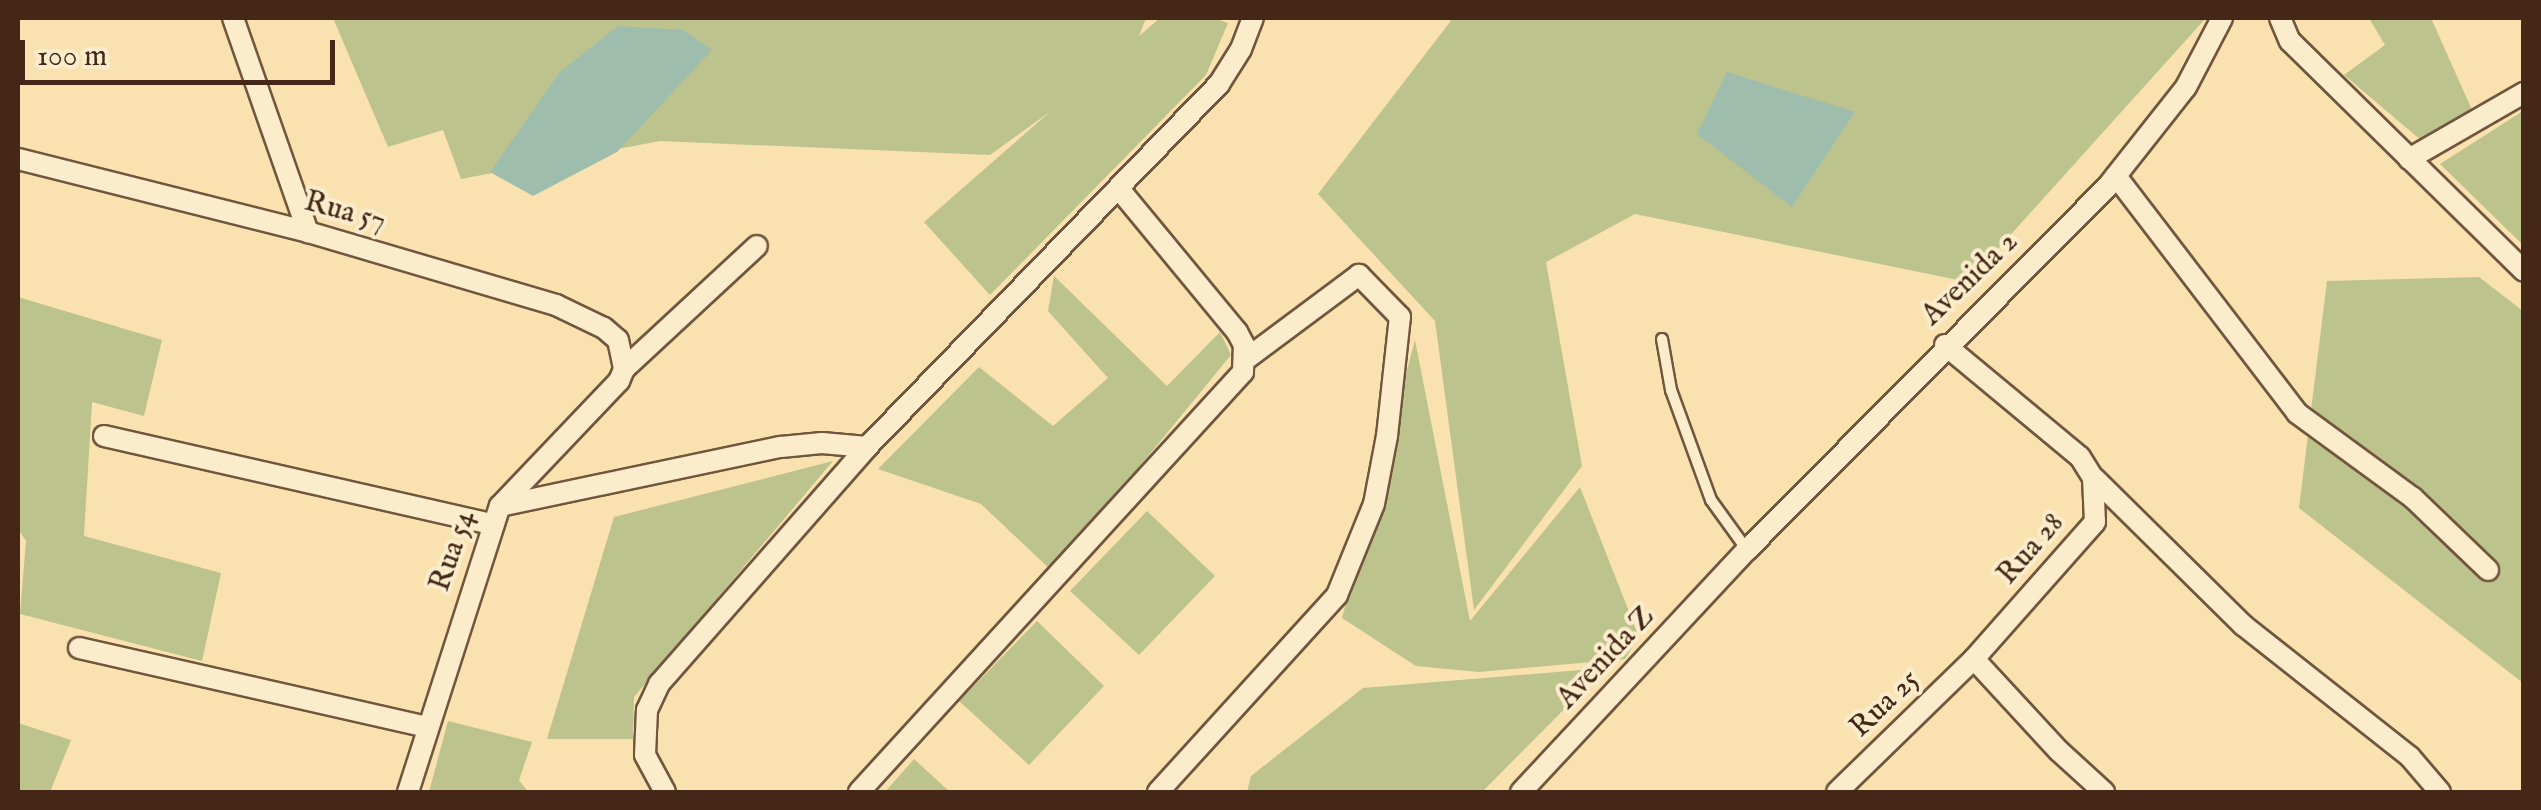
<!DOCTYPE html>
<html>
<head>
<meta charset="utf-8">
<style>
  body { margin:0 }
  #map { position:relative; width:2541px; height:810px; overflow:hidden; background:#f9e1b0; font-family:"IM FELL English",serif }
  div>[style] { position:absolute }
  .green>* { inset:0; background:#bdc38c }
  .water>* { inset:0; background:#9ebdad }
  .roads { filter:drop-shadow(2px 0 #71563d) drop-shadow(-2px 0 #71563d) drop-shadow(0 2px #71563d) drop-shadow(0 -2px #71563d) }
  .service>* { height:10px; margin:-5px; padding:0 5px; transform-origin:5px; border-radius:5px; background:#fbeccc }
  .minor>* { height:20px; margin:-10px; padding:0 10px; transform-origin:10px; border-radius:10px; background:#fbeccc }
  span { translate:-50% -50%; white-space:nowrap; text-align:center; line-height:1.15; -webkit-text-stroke:8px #fbeccc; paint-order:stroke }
  .street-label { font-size:30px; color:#442717 }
  .frame { position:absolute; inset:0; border:20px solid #442717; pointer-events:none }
  .scale { position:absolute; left:20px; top:40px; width:315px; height:45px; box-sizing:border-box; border:5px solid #442717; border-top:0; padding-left:12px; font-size:30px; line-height:35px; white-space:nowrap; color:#442717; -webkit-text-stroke:8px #fbeccc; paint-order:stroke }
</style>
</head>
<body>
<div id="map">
  <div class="green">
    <i style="clip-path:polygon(333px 18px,1146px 18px,1139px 36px,1160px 18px,1214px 18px,1228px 23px,1206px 75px,990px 295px,924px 222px,1051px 111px,990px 155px,660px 141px,461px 179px,443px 130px,388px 147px)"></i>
    <i style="clip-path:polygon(1453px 18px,2206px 18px,1968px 282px,1635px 214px,1546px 262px,1582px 466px,1474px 610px,1435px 321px,1318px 194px)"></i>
    <i style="clip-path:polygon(2369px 18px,2431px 18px,2472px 110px,2422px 141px,2344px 75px,2385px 45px)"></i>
    <i style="clip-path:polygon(2523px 111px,2523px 245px,2440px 164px)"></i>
    <i style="clip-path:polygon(1054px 276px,1167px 386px,1220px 332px,1231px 355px,1053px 572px,981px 504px,878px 469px,979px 367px,1053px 426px,1108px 378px,1048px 311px)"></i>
    <i style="clip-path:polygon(2479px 277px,2523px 311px,2523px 683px,2299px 508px,2327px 281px)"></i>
    <i style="clip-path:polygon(18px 297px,162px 340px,144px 416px,92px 402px,84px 536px,221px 573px,202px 661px,20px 614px,26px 541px,18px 529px)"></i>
    <i style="clip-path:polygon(1415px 340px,1470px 621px,1580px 487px,1639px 637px,1625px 659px,1479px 672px,1416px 666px,1342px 618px)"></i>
    <i style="clip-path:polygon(833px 461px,634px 697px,633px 739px,547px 739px,614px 517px)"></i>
    <i style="clip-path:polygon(1147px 511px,1215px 576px,1139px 655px,1070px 591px)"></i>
    <i style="clip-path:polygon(1037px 621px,1104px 686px,1029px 765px,959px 701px)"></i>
    <i style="clip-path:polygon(1605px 668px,1482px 792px,1247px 792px,1251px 776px,1363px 688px)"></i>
    <i style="clip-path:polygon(448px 721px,532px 742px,519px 780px,528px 792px,429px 792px)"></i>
    <i style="clip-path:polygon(18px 723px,71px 740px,50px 792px,18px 792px)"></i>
    <i style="clip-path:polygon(914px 759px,950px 792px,885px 792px)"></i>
  </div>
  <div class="water">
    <i style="clip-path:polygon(618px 26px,683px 30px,712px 50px,617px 152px,533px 196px,490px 172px,560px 72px)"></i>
    <i style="clip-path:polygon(1727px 72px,1855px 112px,1792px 207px,1697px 134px)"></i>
  </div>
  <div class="roads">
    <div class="service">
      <i style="left:1662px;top:339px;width:52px;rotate:80deg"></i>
      <i style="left:1671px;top:390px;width:117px;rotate:70deg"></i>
      <i style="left:1711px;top:500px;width:62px;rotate:54.2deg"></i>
    </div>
    <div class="minor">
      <i style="left:233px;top:18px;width:227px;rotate:70.7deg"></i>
      <i style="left:2280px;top:18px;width:25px;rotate:67deg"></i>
      <i style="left:2290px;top:41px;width:328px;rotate:44.5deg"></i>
      <i style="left:18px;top:159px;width:299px;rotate:14.1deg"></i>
      <i style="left:308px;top:232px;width:259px;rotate:16.4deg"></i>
      <i style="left:556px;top:305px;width:53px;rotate:25.6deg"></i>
      <i style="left:604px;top:328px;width:18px;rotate:41deg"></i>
      <i style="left:618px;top:340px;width:30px;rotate:78deg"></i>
      <i style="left:2409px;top:159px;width:133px;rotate:-29.9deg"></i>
      <i style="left:2116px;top:176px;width:298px;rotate:52.6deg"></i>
      <i style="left:2297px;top:413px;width:144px;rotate:36.2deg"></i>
      <i style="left:2413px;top:498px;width:104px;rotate:43.8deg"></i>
      <i style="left:1945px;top:345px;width:175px;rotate:39.7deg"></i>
      <i style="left:2080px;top:457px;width:25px;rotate:58deg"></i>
      <i style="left:2093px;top:478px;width:44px;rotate:87.4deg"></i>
      <i style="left:2095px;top:522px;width:183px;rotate:131.5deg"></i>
      <i style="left:1974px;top:659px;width:125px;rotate:47.3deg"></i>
      <i style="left:2059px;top:751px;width:61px;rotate:42.3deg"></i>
      <i style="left:104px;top:436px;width:397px;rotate:12.8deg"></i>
      <i style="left:2095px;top:479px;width:208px;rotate:44.6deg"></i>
      <i style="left:2243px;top:625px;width:213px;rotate:38.3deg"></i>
      <i style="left:2410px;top:757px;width:46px;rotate:49.4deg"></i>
      <i style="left:500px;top:506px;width:287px;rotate:-11.9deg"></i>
      <i style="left:781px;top:447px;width:41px;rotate:-5.6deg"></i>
      <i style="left:822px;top:443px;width:45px;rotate:5.1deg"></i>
      <i style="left:867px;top:447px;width:506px;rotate:-45.88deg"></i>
      <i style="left:1219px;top:84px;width:41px;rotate:-57.8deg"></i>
      <i style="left:1241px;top:49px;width:33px;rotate:-69deg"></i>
      <i style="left:79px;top:648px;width:356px;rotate:12.8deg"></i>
      <i style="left:408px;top:792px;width:300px;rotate:-72.2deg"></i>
      <i style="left:500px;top:506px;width:173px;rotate:-46.4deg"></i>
      <i style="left:619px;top:381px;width:13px;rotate:-67deg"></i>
      <i style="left:624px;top:369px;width:181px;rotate:-42.8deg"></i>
      <i style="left:665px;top:792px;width:42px;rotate:-118.4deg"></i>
      <i style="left:645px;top:755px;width:45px;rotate:-87.5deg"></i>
      <i style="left:647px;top:710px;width:29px;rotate:-65deg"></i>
      <i style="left:659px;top:684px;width:315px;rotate:-48.7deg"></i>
      <i style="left:859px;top:792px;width:569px;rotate:-47.56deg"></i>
      <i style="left:1243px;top:372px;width:27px;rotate:-88deg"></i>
      <i style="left:1244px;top:345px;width:15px;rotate:-118deg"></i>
      <i style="left:1237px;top:332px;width:185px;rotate:-129.5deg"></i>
      <i style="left:1158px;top:792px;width:266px;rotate:-47.7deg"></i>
      <i style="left:1337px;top:595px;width:98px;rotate:-67.9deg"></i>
      <i style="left:1374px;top:504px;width:69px;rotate:-79.2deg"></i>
      <i style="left:1387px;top:436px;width:120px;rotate:-83.8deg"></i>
      <i style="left:1400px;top:317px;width:59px;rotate:-134.3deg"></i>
      <i style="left:1359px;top:275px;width:142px;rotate:143.3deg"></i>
      <i style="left:1521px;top:792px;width:331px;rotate:-47deg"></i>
      <i style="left:1747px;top:550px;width:511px;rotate:-45.24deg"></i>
      <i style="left:2107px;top:187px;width:127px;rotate:-51.7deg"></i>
      <i style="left:2186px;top:87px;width:78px;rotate:-62.4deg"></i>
      <i style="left:1837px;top:792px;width:191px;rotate:-44.2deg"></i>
    </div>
  </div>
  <div class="street-label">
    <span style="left:345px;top:212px;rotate:15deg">Rua 57</span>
    <span style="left:1970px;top:279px;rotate:-44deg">Avenida 2</span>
    <span style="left:2031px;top:549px;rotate:-49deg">Rua 28</span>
    <span style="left:453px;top:551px;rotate:-71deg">Rua 54</span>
    <span style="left:1606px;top:658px;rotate:-47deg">Avenida Z</span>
    <span style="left:1885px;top:704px;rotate:-44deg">Rua 25</span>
  </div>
  <div class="frame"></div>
  <div class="scale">100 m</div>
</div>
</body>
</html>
